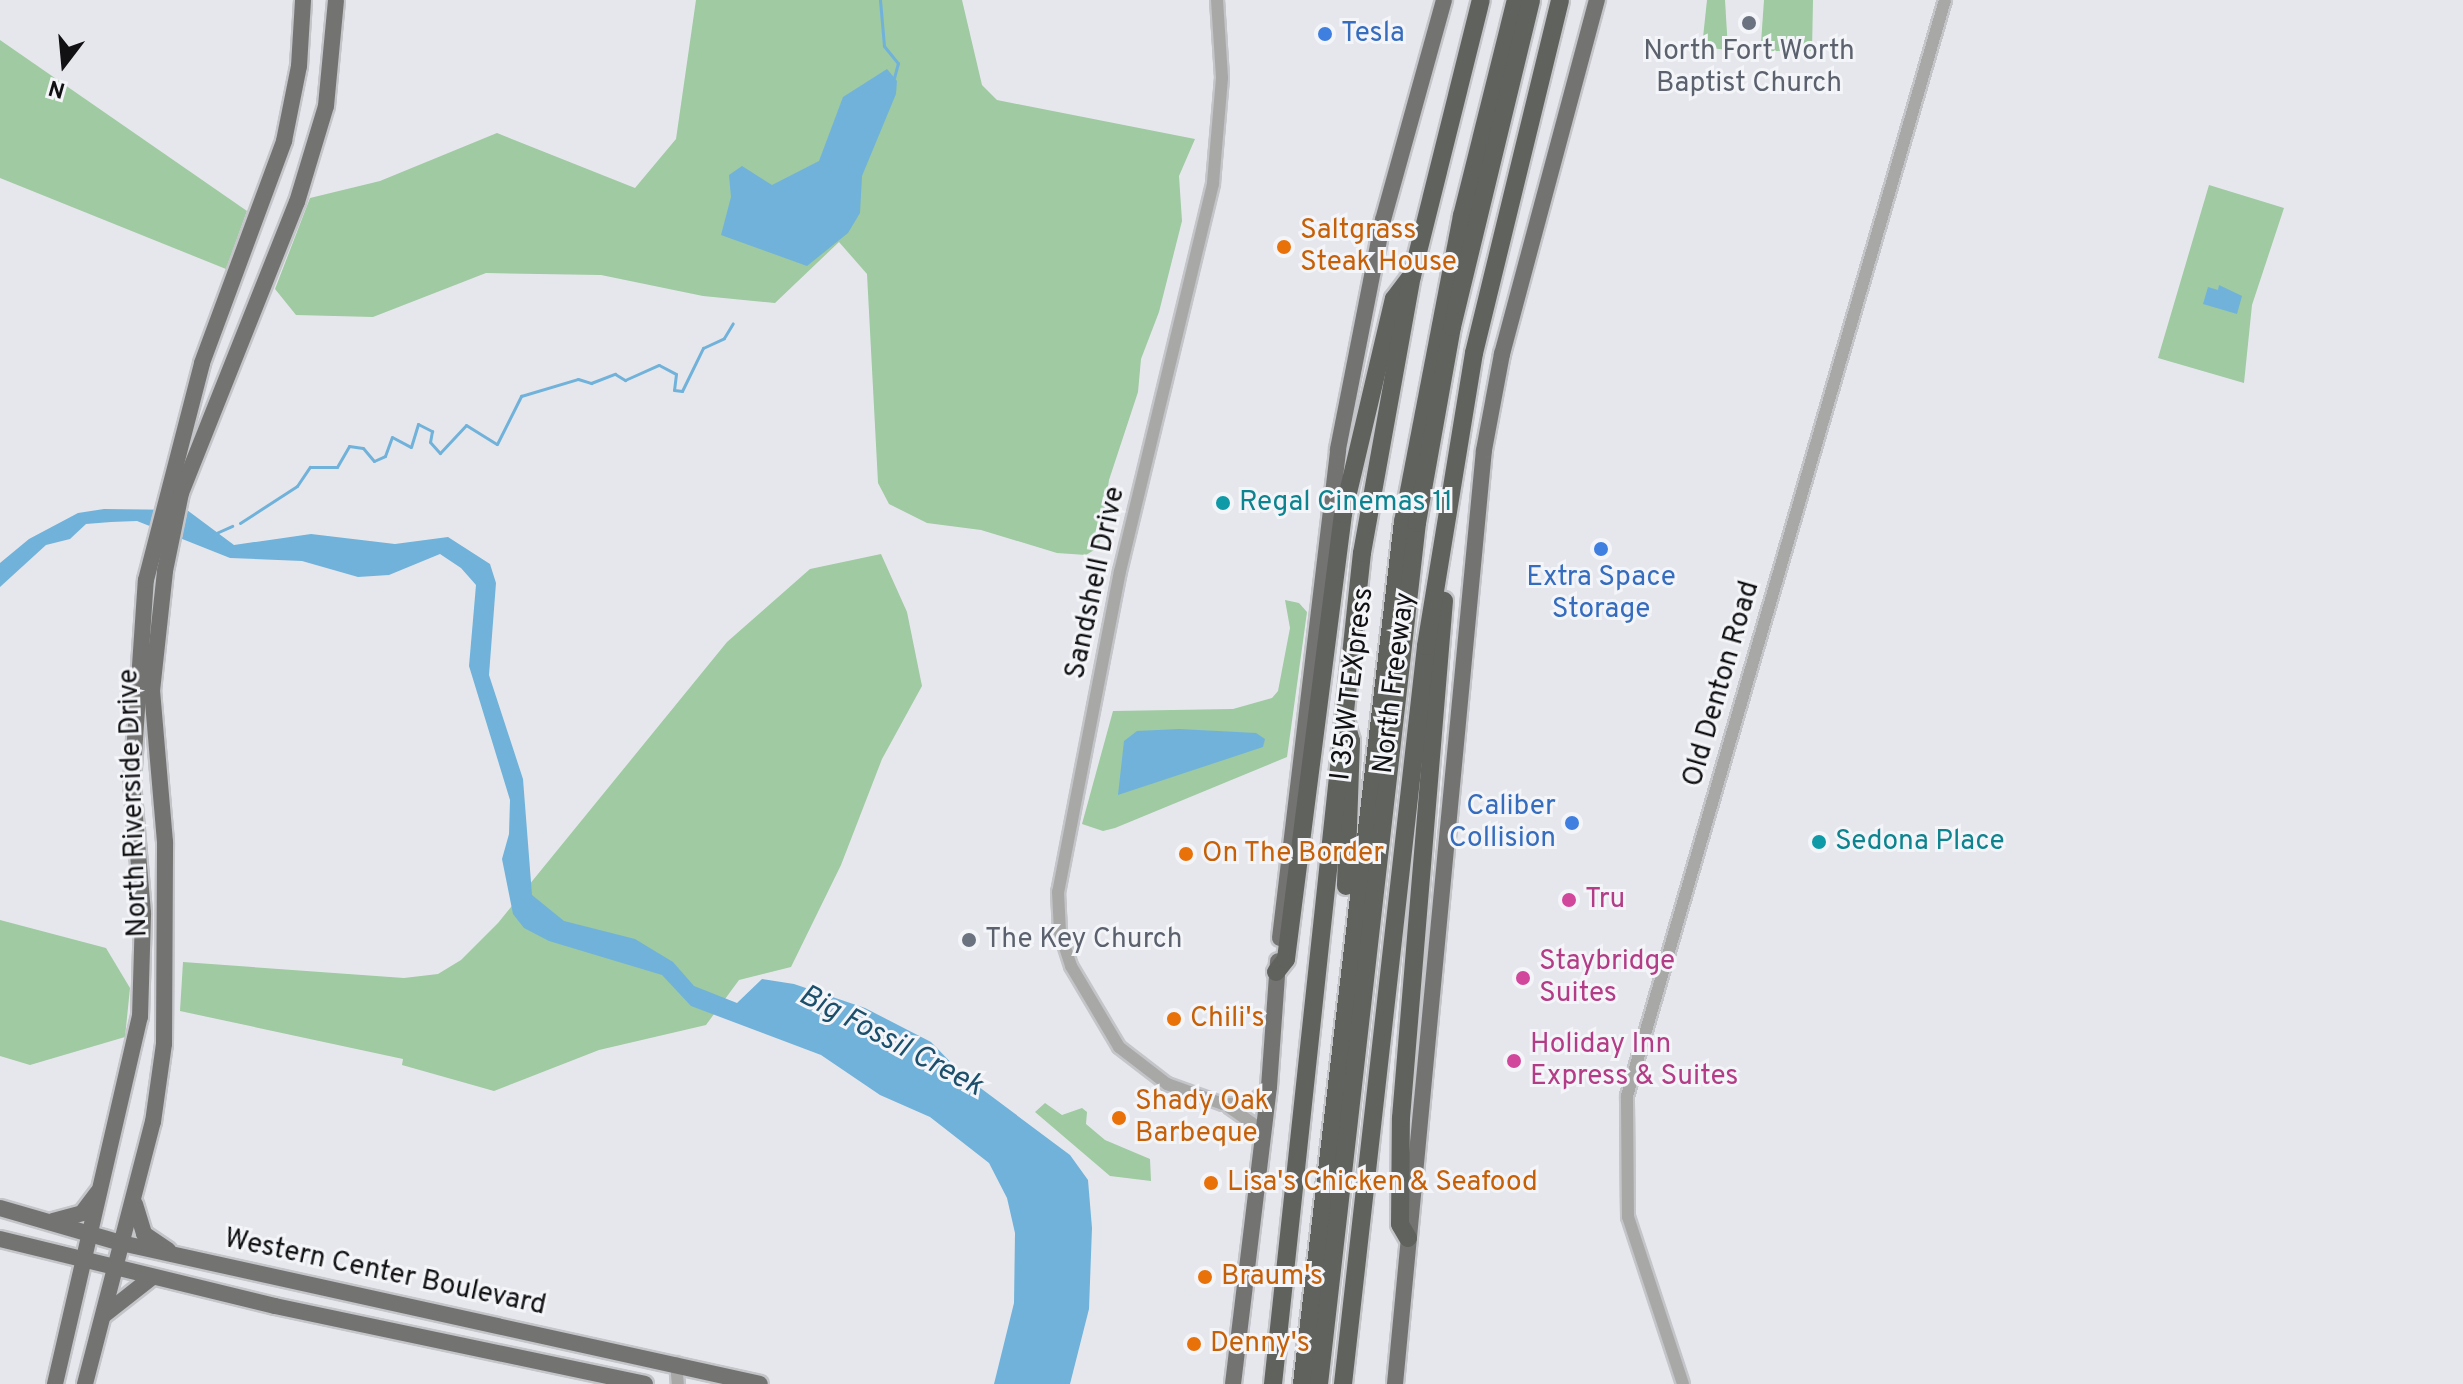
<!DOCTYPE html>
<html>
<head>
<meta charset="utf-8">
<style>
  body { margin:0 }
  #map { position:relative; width:2463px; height:1384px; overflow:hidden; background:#e6e7ec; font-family:Overpass,sans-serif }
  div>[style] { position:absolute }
  .green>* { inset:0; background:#9fcaa2 }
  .water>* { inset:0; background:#71b2da }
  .stream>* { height:3px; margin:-1.5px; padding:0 1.5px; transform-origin:1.5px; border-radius:1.5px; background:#71b2da }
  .roads { filter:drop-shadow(2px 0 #c4c5c9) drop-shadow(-2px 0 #c4c5c9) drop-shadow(0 2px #c4c5c9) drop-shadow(0 -2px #c4c5c9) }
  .minor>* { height:12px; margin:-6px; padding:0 6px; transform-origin:6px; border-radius:6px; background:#a8a9a7 }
  .major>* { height:16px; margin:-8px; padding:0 8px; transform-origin:8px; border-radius:8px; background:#737472 }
  .highway>* { height:18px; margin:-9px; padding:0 9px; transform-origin:9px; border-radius:9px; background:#60625e }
  .dots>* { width:22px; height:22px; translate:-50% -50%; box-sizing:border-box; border:4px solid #f4f5f9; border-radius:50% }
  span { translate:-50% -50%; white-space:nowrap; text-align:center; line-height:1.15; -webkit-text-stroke:6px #f4f5f9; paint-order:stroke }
  .shop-label { font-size:28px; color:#366cbe }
  .left { translate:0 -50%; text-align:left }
  .right { translate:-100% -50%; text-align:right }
  .worship-label { font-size:28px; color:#5b616d }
  .food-label { font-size:28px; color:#c56008 }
  .culture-label { font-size:28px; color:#0d838f }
  .street-label { font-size:28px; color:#111113 }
  .hotel-label { font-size:28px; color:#b23c85 }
  .water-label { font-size:30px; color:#1c4f6b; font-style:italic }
  .north { position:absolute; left:24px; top:24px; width:80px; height:80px; -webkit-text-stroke:6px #f4f5f9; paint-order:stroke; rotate:196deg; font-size:22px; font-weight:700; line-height:32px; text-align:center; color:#111113 }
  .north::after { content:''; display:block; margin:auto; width:28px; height:36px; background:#111113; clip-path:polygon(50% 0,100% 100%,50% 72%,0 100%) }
</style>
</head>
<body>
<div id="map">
  <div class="green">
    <i style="clip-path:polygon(696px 0,962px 0,982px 85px,997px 100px,1195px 139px,1179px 176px,1182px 221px,1159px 312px,1141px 359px,1138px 392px,1109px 480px,1099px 547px,1086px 555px,1057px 553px,981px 530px,927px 523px,889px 504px,878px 483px,867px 274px,839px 242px,775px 303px,703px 296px,601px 275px,486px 273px,373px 317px,296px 315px,275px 289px,310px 198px,380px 181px,497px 133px,635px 188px,676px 139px)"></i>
    <i style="clip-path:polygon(1707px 0,1725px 0,1728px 50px,1702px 47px)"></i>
    <i style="clip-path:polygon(1764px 0,1813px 0,1812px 51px,1769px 51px,1761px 43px)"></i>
    <i style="clip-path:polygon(0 40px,247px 211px,226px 269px,0 178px)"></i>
    <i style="clip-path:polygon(2209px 185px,2284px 208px,2252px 305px,2244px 383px,2158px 358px)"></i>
    <i style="clip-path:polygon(881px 554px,907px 612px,922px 686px,882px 759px,841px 865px,791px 967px,739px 980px,706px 1025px,599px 1050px,494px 1091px,402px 1065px,403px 1059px,180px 1011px,183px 962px,404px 978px,438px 974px,461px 960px,498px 923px,727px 642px,810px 569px)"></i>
    <i style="clip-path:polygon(1285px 600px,1299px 603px,1307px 612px,1287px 757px,1115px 828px,1103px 831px,1082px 824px,1113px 711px,1233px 709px,1272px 698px,1278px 691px,1290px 628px)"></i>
    <i style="clip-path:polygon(0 920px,106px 948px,130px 988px,125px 1037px,30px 1065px,0 1056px)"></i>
    <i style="clip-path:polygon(1045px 1103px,1062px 1115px,1082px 1108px,1087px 1112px,1086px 1124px,1105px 1140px,1150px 1159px,1151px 1181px,1110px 1176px,1035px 1112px)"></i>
  </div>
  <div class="water">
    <i style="clip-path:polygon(887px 69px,897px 81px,896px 94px,862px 176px,860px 213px,848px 233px,807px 266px,721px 235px,731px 197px,729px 175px,742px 166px,772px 185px,819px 161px,843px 97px)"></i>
    <i style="clip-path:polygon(2219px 285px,2242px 296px,2237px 314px,2203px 304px,2208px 287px,2218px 290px)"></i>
    <i style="clip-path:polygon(104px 509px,187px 510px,234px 545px,311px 534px,395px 544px,448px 537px,490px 564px,496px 583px,489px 675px,523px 779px,532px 895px,564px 921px,635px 939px,673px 962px,694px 986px,737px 1003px,762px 979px,794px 984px,865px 1008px,931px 1042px,963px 1075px,1070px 1155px,1088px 1180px,1092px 1228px,1089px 1309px,1070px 1384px,994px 1384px,1014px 1303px,1015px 1233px,1007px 1198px,989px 1163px,930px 1117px,880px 1095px,821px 1055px,691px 1006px,662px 975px,549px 941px,524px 928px,513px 914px,502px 859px,509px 834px,510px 800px,469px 666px,476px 585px,461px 568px,440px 554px,389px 575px,358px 577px,302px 561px,230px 558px,137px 521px,111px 522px,86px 524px,70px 539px,46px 545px,0 587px,0 563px,29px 539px,78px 513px)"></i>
    <i style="clip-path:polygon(1179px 729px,1256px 733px,1265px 739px,1263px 747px,1118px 795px,1124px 741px,1137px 731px)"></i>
  </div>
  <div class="stream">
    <i style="left:880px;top:0;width:46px;rotate:85deg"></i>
    <i style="left:884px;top:46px;width:22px;rotate:51deg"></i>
    <i style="left:898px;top:63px;width:16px;rotate:105deg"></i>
    <i style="left:240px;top:523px;width:68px;rotate:-33deg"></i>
    <i style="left:297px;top:486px;width:23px;rotate:-56deg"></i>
    <i style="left:310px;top:467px;width:27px"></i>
    <i style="left:337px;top:467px;width:24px;rotate:-60deg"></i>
    <i style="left:349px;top:446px;width:14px;rotate:8deg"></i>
    <i style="left:363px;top:448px;width:17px;rotate:50deg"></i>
    <i style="left:374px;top:461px;width:12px;rotate:-24deg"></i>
    <i style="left:385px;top:456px;width:20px;rotate:-70deg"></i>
    <i style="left:392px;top:437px;width:21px;rotate:28deg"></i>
    <i style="left:411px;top:447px;width:24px;rotate:-73deg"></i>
    <i style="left:418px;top:424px;width:16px;rotate:27deg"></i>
    <i style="left:432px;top:431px;width:11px;rotate:100deg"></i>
    <i style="left:430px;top:442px;width:15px;rotate:48deg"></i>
    <i style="left:440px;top:453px;width:38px;rotate:-47deg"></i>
    <i style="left:466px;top:425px;width:36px;rotate:32deg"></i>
    <i style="left:497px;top:444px;width:54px;rotate:-63.4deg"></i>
    <i style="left:521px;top:396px;width:59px;rotate:-16.6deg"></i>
    <i style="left:578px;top:379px;width:14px;rotate:17deg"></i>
    <i style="left:591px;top:383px;width:26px;rotate:-21deg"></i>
    <i style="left:615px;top:374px;width:12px;rotate:31deg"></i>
    <i style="left:625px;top:380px;width:37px;rotate:-24deg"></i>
    <i style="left:659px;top:365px;width:19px;rotate:28deg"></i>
    <i style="left:676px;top:374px;width:16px;rotate:97deg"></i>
    <i style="left:674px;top:390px;width:8px;rotate:7deg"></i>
    <i style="left:682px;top:391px;width:48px;rotate:-64deg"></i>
    <i style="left:703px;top:348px;width:23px;rotate:-25deg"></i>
    <i style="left:724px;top:338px;width:17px;rotate:-59deg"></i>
    <i style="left:214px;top:534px;width:20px;rotate:-24deg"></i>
  </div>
  <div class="roads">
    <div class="minor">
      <i style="left:1217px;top:0;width:78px;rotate:86.3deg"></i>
      <i style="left:1222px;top:78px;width:106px;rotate:94.9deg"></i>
      <i style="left:1213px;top:184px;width:398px;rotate:103.5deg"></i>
      <i style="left:1120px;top:571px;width:327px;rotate:100.9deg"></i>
      <i style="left:1058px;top:892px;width:40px;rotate:87.1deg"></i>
      <i style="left:1060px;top:932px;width:36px;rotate:72deg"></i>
      <i style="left:1071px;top:966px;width:94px;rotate:59.3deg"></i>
      <i style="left:1119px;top:1047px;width:61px;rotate:37.6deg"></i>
      <i style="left:1167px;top:1084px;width:59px;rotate:19.7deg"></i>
      <i style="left:1223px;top:1104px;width:28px"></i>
      <i style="left:1251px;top:1104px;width:25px;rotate:-43deg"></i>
      <i style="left:1229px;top:1107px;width:32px;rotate:35deg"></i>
      <i style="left:1255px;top:1125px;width:17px;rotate:66deg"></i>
      <i style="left:676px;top:1363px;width:21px;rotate:85deg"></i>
      <i style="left:1683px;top:1384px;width:176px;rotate:-108.2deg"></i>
      <i style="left:1628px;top:1217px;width:121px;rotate:-90.5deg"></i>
      <i style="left:1627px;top:1096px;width:1141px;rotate:-73.82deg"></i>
    </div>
    <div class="major">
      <i style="left:1280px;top:938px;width:492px;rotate:-83.2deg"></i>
      <i style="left:1338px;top:449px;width:233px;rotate:-78.9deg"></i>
      <i style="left:1383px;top:220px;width:228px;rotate:-74.5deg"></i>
      <i style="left:135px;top:1204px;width:31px;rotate:73deg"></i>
      <i style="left:144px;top:1234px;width:29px;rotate:34deg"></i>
      <i style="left:0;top:1208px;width:126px;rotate:16.1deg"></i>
      <i style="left:121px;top:1243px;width:654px;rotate:12.44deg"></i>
      <i style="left:53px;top:1221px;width:30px;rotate:-15deg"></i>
      <i style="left:82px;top:1213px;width:26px;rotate:-53deg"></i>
      <i style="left:0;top:1239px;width:283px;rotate:13.7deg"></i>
      <i style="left:275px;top:1306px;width:378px;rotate:11.9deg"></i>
      <i style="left:104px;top:1315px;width:60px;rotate:-38.2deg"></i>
      <i style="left:55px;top:1384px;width:377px;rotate:-77deg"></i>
      <i style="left:140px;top:1017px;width:104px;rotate:-88.3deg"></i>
      <i style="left:143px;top:913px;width:130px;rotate:-94.8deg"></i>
      <i style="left:132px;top:783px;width:203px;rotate:-86.1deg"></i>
      <i style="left:146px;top:580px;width:224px;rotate:-75.5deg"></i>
      <i style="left:202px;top:363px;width:237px;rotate:-69.7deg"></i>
      <i style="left:284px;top:141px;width:76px;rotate:-78.7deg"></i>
      <i style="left:299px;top:66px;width:66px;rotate:-86.5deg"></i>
      <i style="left:85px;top:1384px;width:271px;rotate:-75.5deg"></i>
      <i style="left:153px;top:1122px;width:79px;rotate:-82deg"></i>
      <i style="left:164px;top:1044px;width:202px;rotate:-89.7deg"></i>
      <i style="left:165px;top:842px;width:152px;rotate:-94.9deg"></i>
      <i style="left:152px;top:691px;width:121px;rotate:-83.8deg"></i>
      <i style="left:165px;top:571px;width:80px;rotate:-78.4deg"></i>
      <i style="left:181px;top:493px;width:313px;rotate:-68.3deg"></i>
      <i style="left:297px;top:202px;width:100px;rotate:-73.2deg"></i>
      <i style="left:326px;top:106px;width:106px;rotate:-84.6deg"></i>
      <i style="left:1233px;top:1384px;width:299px;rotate:-83.1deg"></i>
      <i style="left:1269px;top:1087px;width:126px;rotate:-85.9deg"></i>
      <i style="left:1395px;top:1384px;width:938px;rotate:-84.56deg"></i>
      <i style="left:1484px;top:450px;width:98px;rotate:-79.4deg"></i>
      <i style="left:1502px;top:354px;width:367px;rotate:-75deg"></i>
    </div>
    <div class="highway">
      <i style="left:1345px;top:720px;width:22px;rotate:74deg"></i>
      <i style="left:1351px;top:741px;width:145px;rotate:92deg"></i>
      <i style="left:1276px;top:972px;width:16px;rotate:-52deg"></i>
      <i style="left:1286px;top:959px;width:449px;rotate:-82.7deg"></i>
      <i style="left:1343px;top:514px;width:221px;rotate:-76.7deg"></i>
      <i style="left:1394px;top:299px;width:26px;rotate:-53deg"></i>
      <i style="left:1408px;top:1238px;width:16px;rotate:-120deg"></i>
      <i style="left:1400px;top:1224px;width:106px;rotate:-89.5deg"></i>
      <i style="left:1401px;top:1118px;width:519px;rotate:-85.25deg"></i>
      <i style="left:1273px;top:1384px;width:836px;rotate:-83.89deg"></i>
      <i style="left:1362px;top:553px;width:281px;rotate:-79.8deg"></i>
      <i style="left:1412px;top:276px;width:284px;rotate:-76deg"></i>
      <i style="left:1302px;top:1384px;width:868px;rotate:-83.32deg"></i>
      <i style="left:1403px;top:522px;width:312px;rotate:-79.1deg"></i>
      <i style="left:1462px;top:216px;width:223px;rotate:-76deg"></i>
      <i style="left:1319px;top:1384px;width:867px;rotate:-83.51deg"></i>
      <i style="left:1417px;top:523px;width:199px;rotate:-79.9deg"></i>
      <i style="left:1452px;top:327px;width:336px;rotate:-76.4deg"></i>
      <i style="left:1343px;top:1384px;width:743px;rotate:-83.58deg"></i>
      <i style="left:1426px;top:646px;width:297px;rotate:-80.7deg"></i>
      <i style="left:1474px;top:353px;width:363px;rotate:-76.3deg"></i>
    </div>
  </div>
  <div class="dots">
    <i style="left:1749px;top:23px;background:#6b7280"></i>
    <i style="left:1325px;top:34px;background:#3f7fe0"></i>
    <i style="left:1284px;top:247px;background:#e8710a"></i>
    <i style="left:1223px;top:503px;background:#0f9aa8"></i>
    <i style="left:1601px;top:549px;background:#3f7fe0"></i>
    <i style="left:1572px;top:823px;background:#3f7fe0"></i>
    <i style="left:1819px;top:842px;background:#0f9aa8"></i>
    <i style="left:1186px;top:854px;background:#e8710a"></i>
    <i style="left:1569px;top:900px;background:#d1479c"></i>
    <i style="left:969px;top:940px;background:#6b7280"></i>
    <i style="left:1523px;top:978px;background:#d1479c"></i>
    <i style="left:1174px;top:1019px;background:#e8710a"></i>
    <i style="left:1514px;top:1061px;background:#d1479c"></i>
    <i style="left:1119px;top:1118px;background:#e8710a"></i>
    <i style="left:1211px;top:1183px;background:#e8710a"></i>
    <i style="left:1205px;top:1277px;background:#e8710a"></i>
    <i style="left:1194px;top:1344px;background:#e8710a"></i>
  </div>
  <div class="shop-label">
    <span class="left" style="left:1341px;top:34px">Tesla</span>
    <span style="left:1601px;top:594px">Extra Space<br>Storage</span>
    <span class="right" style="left:1556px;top:823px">Caliber<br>Collision</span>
  </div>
  <div class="worship-label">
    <span style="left:1749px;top:68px">North Fort Worth<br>Baptist Church</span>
    <span class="left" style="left:985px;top:940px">The Key Church</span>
  </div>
  <div class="food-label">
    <span class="left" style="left:1300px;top:247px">Saltgrass<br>Steak House</span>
    <span class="left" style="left:1202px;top:854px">On The Border</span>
    <span class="left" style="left:1190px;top:1019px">Chili's</span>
    <span class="left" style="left:1135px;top:1118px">Shady Oak<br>Barbeque</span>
    <span class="left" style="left:1227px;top:1183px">Lisa's Chicken &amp; Seafood</span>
    <span class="left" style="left:1221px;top:1277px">Braum's</span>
    <span class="left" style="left:1210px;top:1344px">Denny's</span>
  </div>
  <div class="culture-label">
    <span class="left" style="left:1239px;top:503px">Regal Cinemas 11</span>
    <span class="left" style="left:1835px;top:842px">Sedona Place</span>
  </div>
  <div class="street-label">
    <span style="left:1096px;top:583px;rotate:-78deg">Sandshell Drive</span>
    <span style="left:1395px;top:683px;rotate:-83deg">North Freeway</span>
    <span style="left:1353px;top:684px;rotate:-83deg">I 35W TEXpress</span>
    <span style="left:1722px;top:684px;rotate:-74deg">Old Denton Road</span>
    <span style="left:134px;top:803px;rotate:-92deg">North Riverside Drive</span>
    <span style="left:385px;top:1273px;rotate:12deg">Western Center Boulevard</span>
  </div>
  <div class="hotel-label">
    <span class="left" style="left:1585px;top:900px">Tru</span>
    <span class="left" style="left:1539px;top:978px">Staybridge<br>Suites</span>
    <span class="left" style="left:1530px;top:1061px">Holiday Inn<br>Express &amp; Suites</span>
  </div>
  <div class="water-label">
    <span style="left:890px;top:1042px;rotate:28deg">Big Fossil Creek</span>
  </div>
  <div class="north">N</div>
</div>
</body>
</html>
